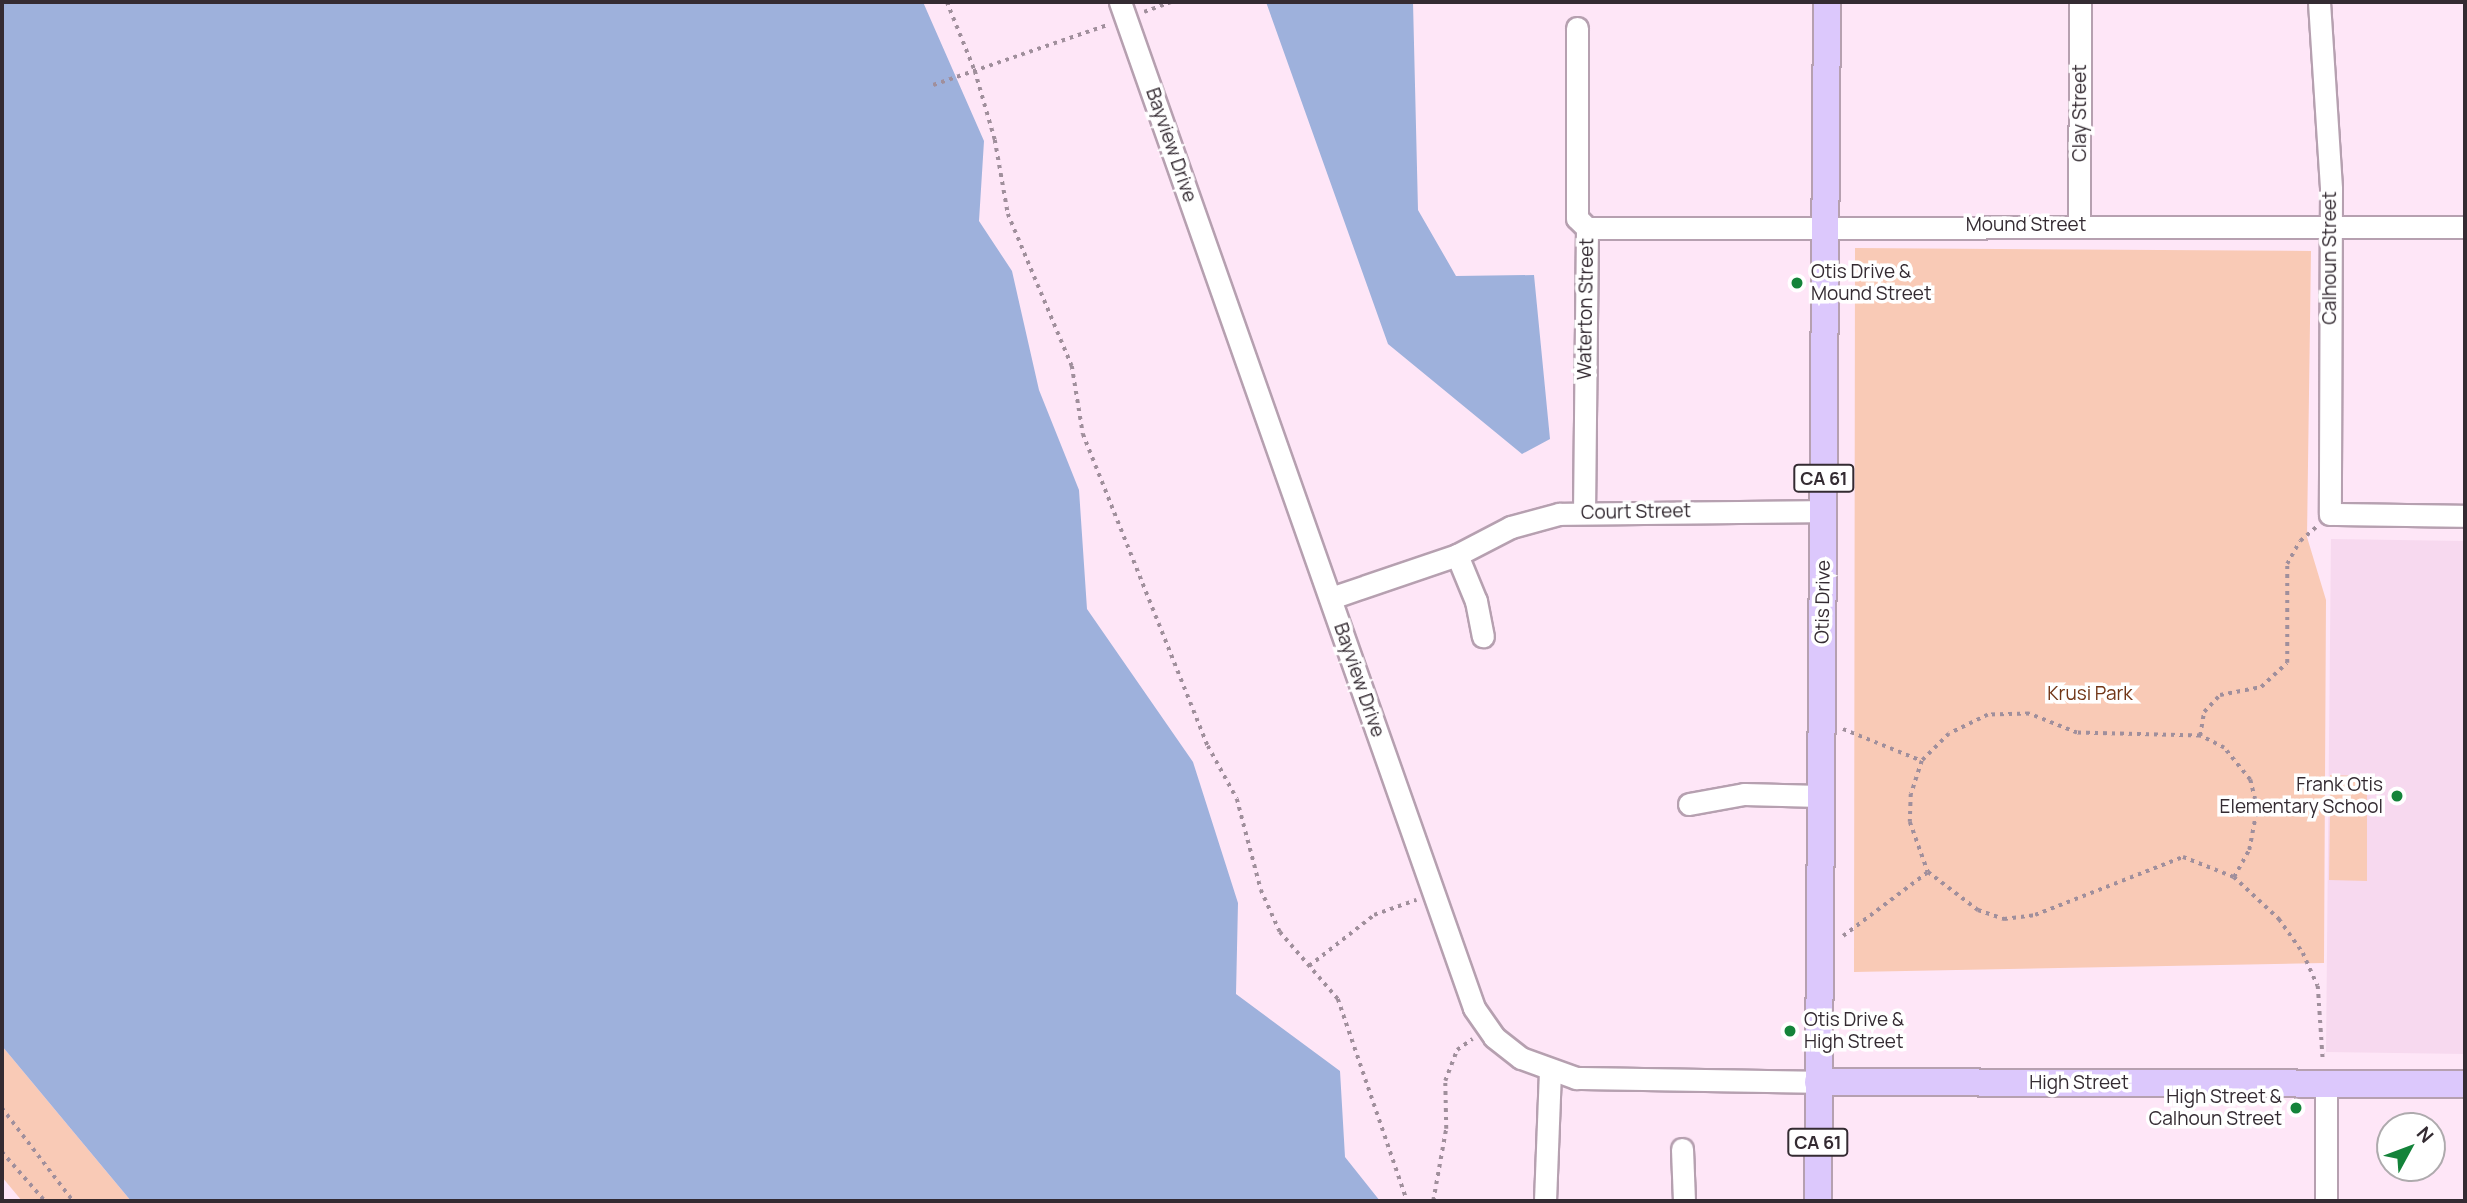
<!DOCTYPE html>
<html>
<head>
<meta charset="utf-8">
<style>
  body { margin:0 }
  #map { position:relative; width:2467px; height:1203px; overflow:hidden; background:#fee6f7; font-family:Manrope,sans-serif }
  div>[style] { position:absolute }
  .built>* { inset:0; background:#f7d9ef }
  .green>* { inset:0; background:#f9cab6 }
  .water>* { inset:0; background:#9eb1dc }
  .path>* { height:3.5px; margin-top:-1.75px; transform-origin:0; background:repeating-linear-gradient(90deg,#a08f9c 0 3.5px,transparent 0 8.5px) }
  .roads { filter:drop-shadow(2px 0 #b6a0b0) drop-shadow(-2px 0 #b6a0b0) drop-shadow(0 2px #b6a0b0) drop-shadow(0 -2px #b6a0b0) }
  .minor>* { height:21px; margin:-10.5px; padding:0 10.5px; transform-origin:10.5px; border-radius:10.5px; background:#fff }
  .major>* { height:26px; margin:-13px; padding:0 13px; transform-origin:13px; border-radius:13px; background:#dcc8fc }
  .dots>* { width:19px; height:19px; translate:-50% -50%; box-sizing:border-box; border:4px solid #fff; border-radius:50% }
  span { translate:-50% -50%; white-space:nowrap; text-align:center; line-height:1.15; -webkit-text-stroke:7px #fff; paint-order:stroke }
  .shield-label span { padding:2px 5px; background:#fff; border:2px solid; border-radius:5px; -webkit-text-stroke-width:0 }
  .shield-label { font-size:18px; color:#342b32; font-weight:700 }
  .street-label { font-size:19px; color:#342b32 }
  .poi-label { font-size:19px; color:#342b32 }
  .left { translate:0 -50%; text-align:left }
  .right { translate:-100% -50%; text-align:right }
  .park-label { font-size:19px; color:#713516 }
  .frame { position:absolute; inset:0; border:4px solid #342b32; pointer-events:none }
  .north { position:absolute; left:2376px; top:1112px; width:70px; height:70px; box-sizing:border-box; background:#fff; border:2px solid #aeaaad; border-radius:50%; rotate:49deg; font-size:19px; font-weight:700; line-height:28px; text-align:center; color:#342b32 }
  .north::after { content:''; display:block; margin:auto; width:24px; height:32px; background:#14833a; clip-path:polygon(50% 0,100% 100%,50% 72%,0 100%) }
</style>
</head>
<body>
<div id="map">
  <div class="built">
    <i style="clip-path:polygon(2331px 539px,2465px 541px,2465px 1054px,2326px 1052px)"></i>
  </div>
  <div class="green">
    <i style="clip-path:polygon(1855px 248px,2311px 251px,2307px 537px,2326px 600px,2324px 963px,1854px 972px)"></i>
    <i style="clip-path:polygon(2330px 775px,2367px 776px,2367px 810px,2330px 810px)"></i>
    <i style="clip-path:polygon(2330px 812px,2367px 812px,2367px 881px,2329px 880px)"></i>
    <i style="clip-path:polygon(2px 1046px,131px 1201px,22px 1201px,2px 1177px)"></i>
  </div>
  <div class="water">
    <i style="clip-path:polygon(2px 2px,923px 2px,984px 141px,979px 221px,1012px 271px,1039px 390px,1079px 490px,1087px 609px,1193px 762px,1238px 903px,1236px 994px,1340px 1071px,1345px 1157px,1380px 1201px,131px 1201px,2px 1046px)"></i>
    <i style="clip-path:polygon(1266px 2px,1413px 2px,1418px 210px,1456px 276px,1534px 275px,1550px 439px,1522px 454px,1388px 344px)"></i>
  </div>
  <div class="path">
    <i style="left:947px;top:2px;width:74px;rotate:67.9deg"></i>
    <i style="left:975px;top:71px;width:72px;rotate:73.8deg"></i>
    <i style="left:995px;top:140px;width:75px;rotate:80deg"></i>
    <i style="left:1008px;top:214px;width:165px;rotate:67.2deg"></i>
    <i style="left:1072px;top:366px;width:69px;rotate:80.8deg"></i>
    <i style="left:1083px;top:434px;width:336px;rotate:68.2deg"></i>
    <i style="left:1208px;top:746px;width:60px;rotate:61.3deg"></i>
    <i style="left:1237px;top:799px;width:94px;rotate:75.2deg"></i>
    <i style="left:1261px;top:890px;width:46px;rotate:65.7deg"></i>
    <i style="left:1280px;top:932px;width:89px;rotate:49.1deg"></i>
    <i style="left:1338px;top:999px;width:213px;rotate:71.1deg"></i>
    <i style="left:1144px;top:12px;width:30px;rotate:-20deg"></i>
    <i style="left:933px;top:85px;width:184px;rotate:-19deg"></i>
    <i style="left:1843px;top:729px;width:85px;rotate:22.1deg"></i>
    <i style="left:2200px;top:736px;width:24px;rotate:-81deg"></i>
    <i style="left:2204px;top:712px;width:23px;rotate:-47deg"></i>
    <i style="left:2220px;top:695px;width:42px;rotate:-11deg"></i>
    <i style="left:2261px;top:687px;width:35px;rotate:-43deg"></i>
    <i style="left:2287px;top:663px;width:99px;rotate:-90deg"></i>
    <i style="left:2287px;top:564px;width:26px;rotate:-61deg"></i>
    <i style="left:2300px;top:541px;width:21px;rotate:-41deg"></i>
    <i style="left:2234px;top:877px;width:31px;rotate:-61deg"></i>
    <i style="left:2249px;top:850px;width:43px;rotate:-79.2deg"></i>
    <i style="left:2257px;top:808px;width:29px;rotate:-104deg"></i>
    <i style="left:2250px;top:780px;width:41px;rotate:-129.1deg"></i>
    <i style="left:2224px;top:748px;width:27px;rotate:-153deg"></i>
    <i style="left:2200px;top:736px;width:123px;rotate:-178.6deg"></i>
    <i style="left:2077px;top:733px;width:52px;rotate:-158.4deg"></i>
    <i style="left:2029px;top:714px;width:41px;rotate:178.6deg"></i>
    <i style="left:1988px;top:715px;width:43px;rotate:154deg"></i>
    <i style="left:1949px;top:734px;width:38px;rotate:135deg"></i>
    <i style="left:1922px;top:761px;width:35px;rotate:108deg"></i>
    <i style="left:1911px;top:794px;width:28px;rotate:92deg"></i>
    <i style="left:1910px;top:822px;width:53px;rotate:70.2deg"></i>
    <i style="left:1928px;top:872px;width:63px;rotate:37.2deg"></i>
    <i style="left:1978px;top:910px;width:28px;rotate:19deg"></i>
    <i style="left:2004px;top:919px;width:31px;rotate:-7deg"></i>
    <i style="left:2035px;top:915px;width:159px;rotate:-21.4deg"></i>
    <i style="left:2183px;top:857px;width:55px;rotate:21.4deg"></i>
    <i style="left:2234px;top:877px;width:62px;rotate:43deg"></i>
    <i style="left:2279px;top:919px;width:42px;rotate:54.8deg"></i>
    <i style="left:2303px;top:953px;width:36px;rotate:66deg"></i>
    <i style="left:2318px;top:986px;width:75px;rotate:86.2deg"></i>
    <i style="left:1843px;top:936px;width:106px;rotate:-37deg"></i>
    <i style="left:1309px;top:966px;width:83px;rotate:-38.1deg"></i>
    <i style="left:1374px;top:915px;width:45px;rotate:-19.7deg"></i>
    <i style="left:2px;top:1108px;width:117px;rotate:52.6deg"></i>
    <i style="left:2px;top:1152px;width:65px;rotate:48.7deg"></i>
    <i style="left:1433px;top:1201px;width:73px;rotate:-79.8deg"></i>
    <i style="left:1446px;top:1129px;width:48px;rotate:-91.2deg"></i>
    <i style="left:1445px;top:1081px;width:33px;rotate:-69deg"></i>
    <i style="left:1457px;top:1050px;width:19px;rotate:-36deg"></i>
  </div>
  <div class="roads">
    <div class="minor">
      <i style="left:1120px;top:2px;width:1066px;rotate:70.61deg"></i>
      <i style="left:1474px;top:1008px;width:35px;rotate:55deg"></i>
      <i style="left:1494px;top:1037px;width:34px;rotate:38deg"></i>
      <i style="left:1521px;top:1058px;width:59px;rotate:20deg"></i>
      <i style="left:1576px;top:1078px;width:242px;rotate:0.9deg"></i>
      <i style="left:2319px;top:2px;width:187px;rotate:86.3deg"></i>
      <i style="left:2331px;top:189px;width:325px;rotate:90.2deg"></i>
      <i style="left:2330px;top:514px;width:135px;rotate:0.8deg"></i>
      <i style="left:1577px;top:28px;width:190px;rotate:90deg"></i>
      <i style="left:1577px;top:218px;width:14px;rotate:45deg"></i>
      <i style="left:1587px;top:228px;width:283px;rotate:90.6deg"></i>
      <i style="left:2079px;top:225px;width:223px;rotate:-89.7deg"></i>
      <i style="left:1587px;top:228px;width:878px;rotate:-0.07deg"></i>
      <i style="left:1457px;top:555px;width:50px;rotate:67.6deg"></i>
      <i style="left:1476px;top:601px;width:36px;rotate:79deg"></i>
      <i style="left:1331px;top:598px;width:133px;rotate:-18.8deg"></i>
      <i style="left:1457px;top:555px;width:61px;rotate:-27.4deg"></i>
      <i style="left:1511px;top:527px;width:50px;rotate:-15.2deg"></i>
      <i style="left:1559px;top:514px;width:265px;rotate:-0.6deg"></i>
      <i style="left:1689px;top:804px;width:56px;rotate:-10.3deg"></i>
      <i style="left:1744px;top:794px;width:76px;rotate:1.5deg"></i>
      <i style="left:2326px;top:1084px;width:117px;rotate:90deg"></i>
      <i style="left:1682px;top:1149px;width:52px;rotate:87.8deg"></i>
      <i style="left:1545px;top:1201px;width:129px;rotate:-87.8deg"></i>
    </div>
    <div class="major">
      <i style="left:1818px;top:1082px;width:647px;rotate:0.18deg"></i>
      <i style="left:1818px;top:1201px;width:1199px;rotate:-89.57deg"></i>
    </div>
  </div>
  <div class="dots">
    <i style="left:1797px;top:283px;background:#14833a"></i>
    <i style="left:2397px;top:796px;background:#14833a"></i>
    <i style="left:1790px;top:1031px;background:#14833a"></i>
    <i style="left:2296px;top:1108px;background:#14833a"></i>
  </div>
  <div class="shield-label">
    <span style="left:1824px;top:478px">CA 61</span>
    <span style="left:1818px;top:1142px">CA 61</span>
  </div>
  <div class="street-label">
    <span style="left:2080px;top:113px;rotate:-90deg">Clay Street</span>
    <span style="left:1171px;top:145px;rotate:71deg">Bayview Drive</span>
    <span style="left:2026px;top:225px">Mound Street</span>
    <span style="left:2330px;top:258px;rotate:-90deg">Calhoun Street</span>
    <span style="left:1586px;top:309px;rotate:-89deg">Waterton Street</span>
    <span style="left:1636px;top:512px;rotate:-1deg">Court Street</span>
    <span style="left:1823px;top:602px;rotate:-89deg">Otis Drive</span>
    <span style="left:1359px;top:680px;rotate:71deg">Bayview Drive</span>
    <span style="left:2079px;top:1083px">High Street</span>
  </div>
  <div class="poi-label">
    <span class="left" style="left:1811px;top:283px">Otis Drive &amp;<br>Mound Street</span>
    <span class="right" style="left:2383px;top:796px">Frank Otis<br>Elementary School</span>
    <span class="left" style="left:1804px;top:1031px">Otis Drive &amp;<br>High Street</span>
    <span class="right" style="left:2282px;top:1108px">High Street &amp;<br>Calhoun Street</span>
  </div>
  <div class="park-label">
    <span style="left:2090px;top:694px">Krusi Park</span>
  </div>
  <div class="frame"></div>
  <div class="north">N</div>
</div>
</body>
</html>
